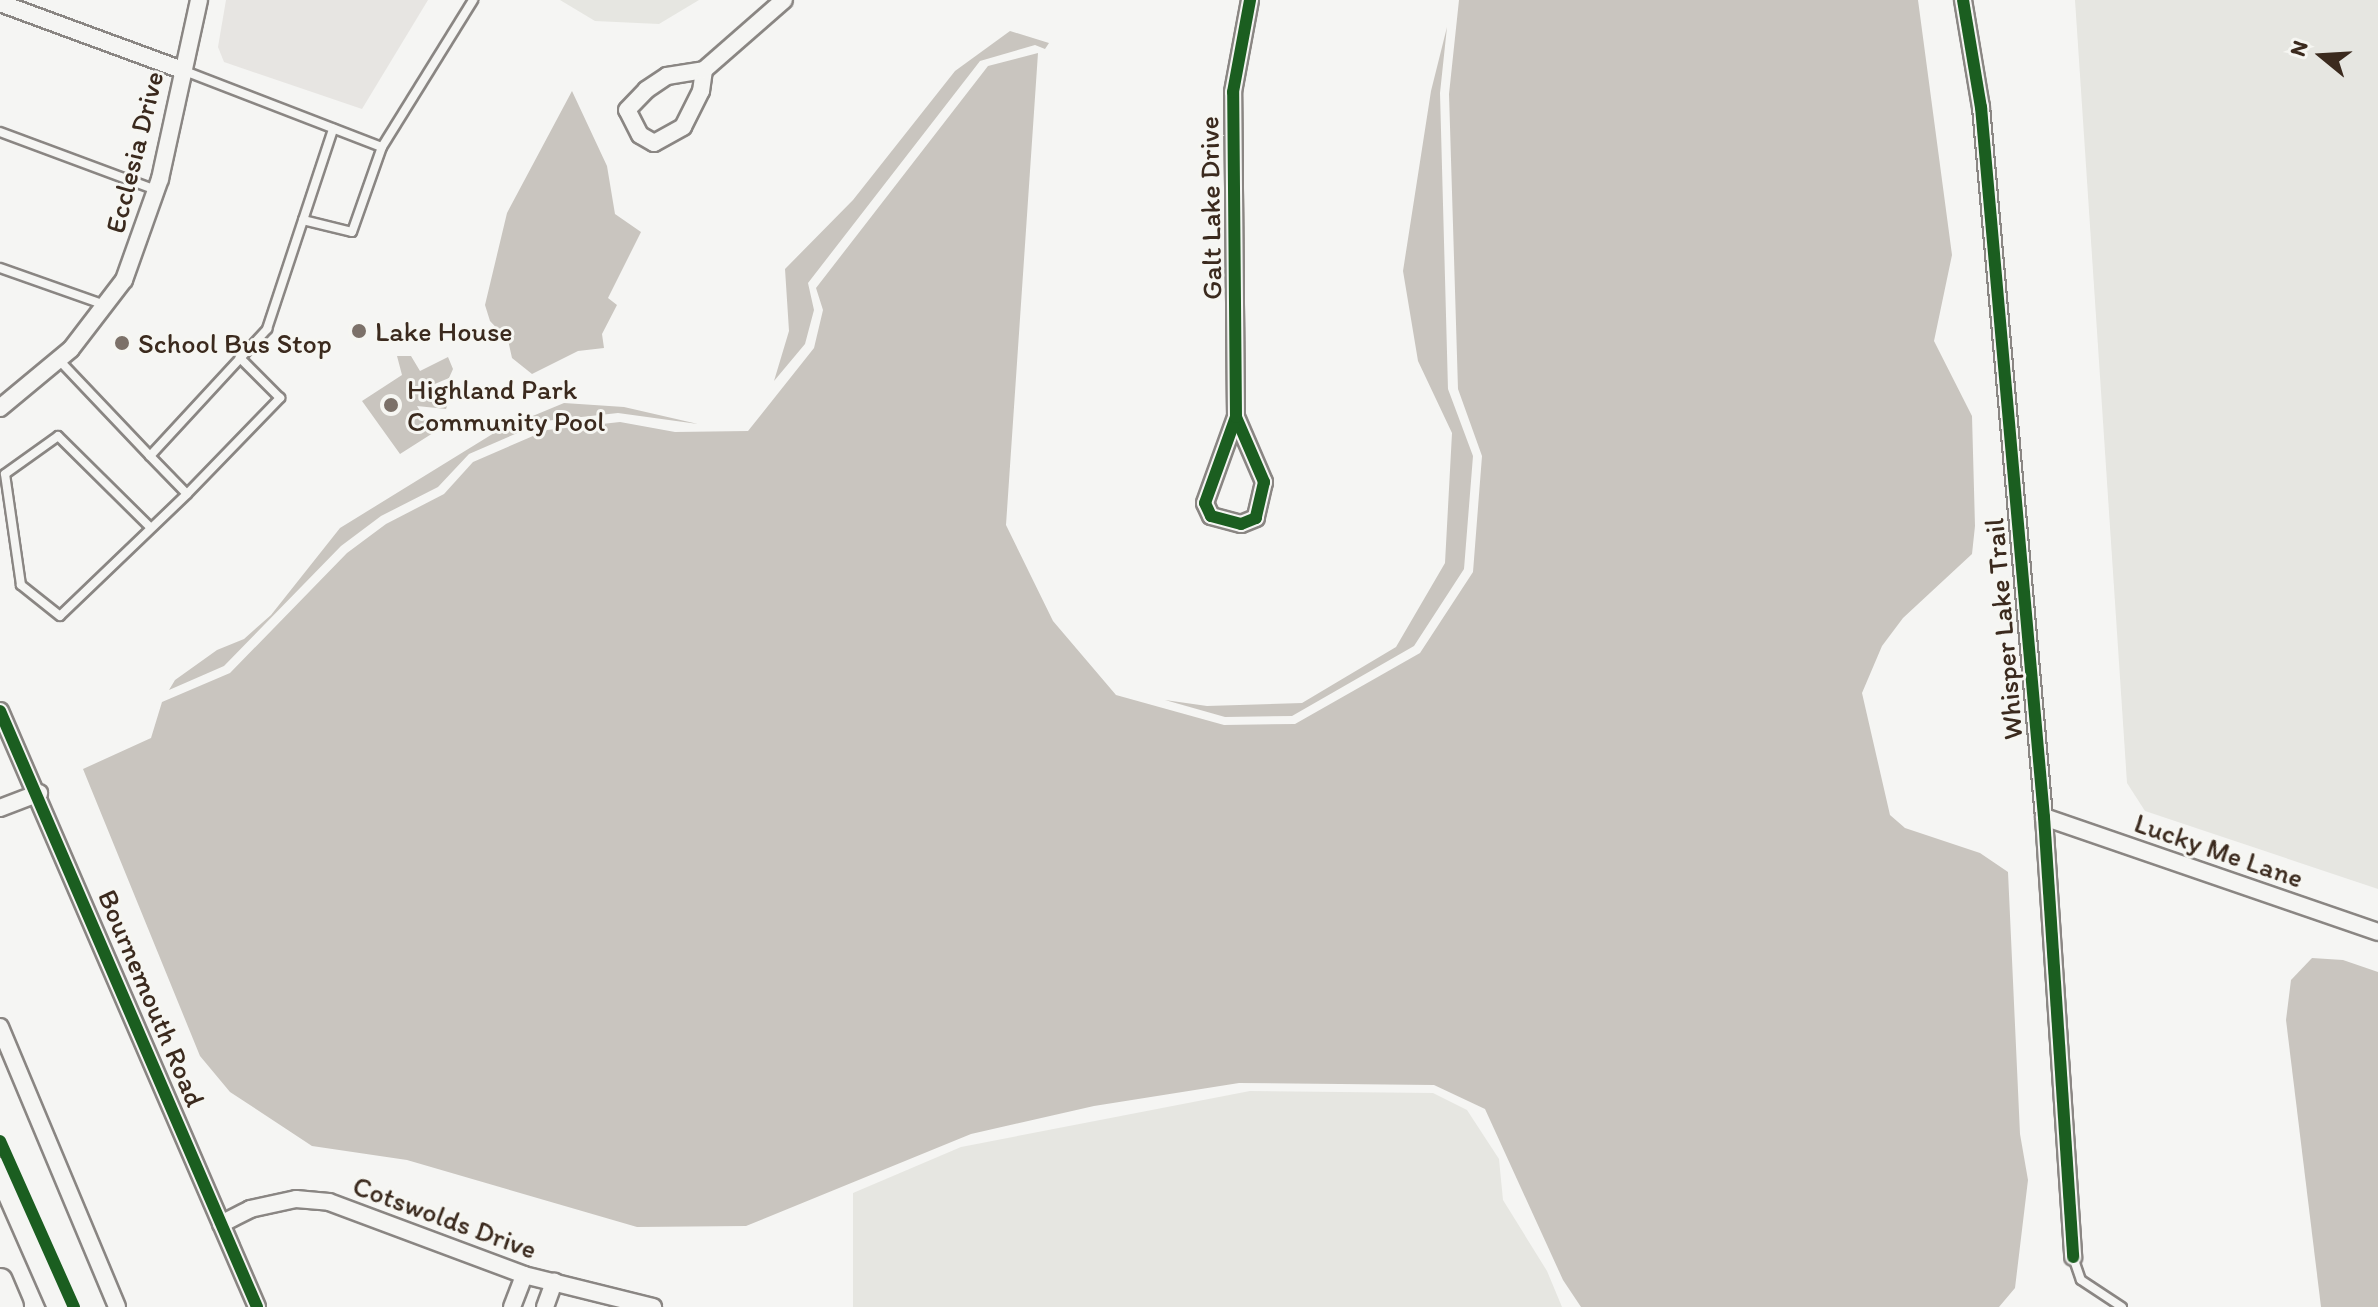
<!DOCTYPE html>
<html>
<head>
<meta charset="utf-8">
<style>
  body { margin:0 }
  #map { position:relative; width:2378px; height:1307px; overflow:hidden; background:#f5f5f3; font-family:Itim,sans-serif }
  div>[style] { position:absolute }
  .built>* { inset:0; background:#e7e5e2 }
  .green>* { inset:0; background:#e6e6e1 }
  .water>* { inset:0; background:#c9c5bf }
  .roads { filter:drop-shadow(2px 0 #8a8683) drop-shadow(-2px 0 #8a8683) drop-shadow(0 2px #8a8683) drop-shadow(0 -2px #8a8683) }
  .service>* { height:8px; margin:-4px; padding:0 4px; transform-origin:4px; border-radius:4px; background:#f5f5f3 }
  .minor>* { height:16px; margin:-8px; padding:0 8px; transform-origin:8px; border-radius:8px; background:#f5f5f3 }
  .secondary>* { height:24px; margin:-12px; padding:0 12px; transform-origin:12px; border-radius:12px; background:#f5f5f3 }
  .cycleway>* { height:12px; margin:-6px; padding:0 6px; transform-origin:6px; border-radius:6px; background:#1b5e20 }
  .dots>* { width:22px; height:22px; translate:-50% -50%; box-sizing:border-box; border:4px solid #f6f6f2; border-radius:50% }
  span { translate:-50% -50%; white-space:nowrap; text-align:center; line-height:1.15; -webkit-text-stroke:6px #f6f6f2; paint-order:stroke }
  .street-label { font-size:28px; color:#3b2a1e }
  .poi-label { font-size:28px; color:#3b2a1e }
  .left { translate:0 -50%; text-align:left }
  .north { position:absolute; left:2282px; top:16px; width:80px; height:80px; -webkit-text-stroke:6px #f6f6f2; paint-order:stroke; rotate:288deg; font-size:22px; font-weight:700; line-height:32px; text-align:center; color:#3b2a1e }
  .north::after { content:''; display:block; margin:auto; width:28px; height:36px; background:#3b2a1e; clip-path:polygon(50% 0,100% 100%,50% 72%,0 100%) }
</style>
</head>
<body>
<div id="map">
  <div class="built">
    <i style="clip-path:polygon(226px 0,428px 0,362px 109px,224px 62px,218px 47px)"></i>
  </div>
  <div class="green">
    <i style="clip-path:polygon(560px 0,699px 0,659px 24px,595px 21px)"></i>
    <i style="clip-path:polygon(2075px 0,2378px 0,2378px 889px,2145px 811px,2127px 783px)"></i>
    <i style="clip-path:polygon(1250px 1091px,1433px 1093px,1467px 1110px,1499px 1159px,1503px 1200px,1547px 1271px,1562px 1307px,853px 1307px,853px 1193px,961px 1147px)"></i>
  </div>
  <div class="water">
    <i style="clip-path:polygon(1459px 0,1918px 0,1952px 255px,1934px 341px,1972px 416px,1975px 526px,1972px 554px,1903px 618px,1882px 646px,1862px 693px,1890px 815px,1905px 828px,1980px 853px,2008px 872px,2020px 1134px,2028px 1180px,2015px 1288px,1999px 1307px,1581px 1307px,1563px 1280px,1485px 1109px,1434px 1085px,1239px 1083px,1094px 1106px,971px 1134px,746px 1226px,637px 1227px,407px 1160px,312px 1146px,230px 1092px,200px 1056px,83px 769px,151px 738px,162px 702px,230px 673px,347px 553px,386px 524px,444px 494px,473px 462px,547px 430px,620px 422px,675px 432px,748px 431px,814px 348px,823px 310px,816px 288px,988px 66px,1038px 53px,1006px 525px,1053px 621px,1116px 695px,1224px 725px,1295px 724px,1420px 653px,1473px 572px,1482px 456px,1458px 389px,1449px 94px)"></i>
    <i style="clip-path:polygon(1447px 27px,1440px 93px,1448px 389px,1473px 456px,1464px 569px,1414px 646px,1292px 716px,1225px 717px,1165px 700px,1207px 706px,1302px 703px,1396px 647px,1445px 563px,1452px 433px,1418px 361px,1403px 271px,1431px 91px)"></i>
    <i style="clip-path:polygon(1010px 31px,1049px 43px,1045px 49px,1035px 45px,980px 61px,808px 283px,814px 310px,805px 344px,774px 381px,789px 331px,785px 269px,853px 200px,955px 71px)"></i>
    <i style="clip-path:polygon(572px 91px,607px 166px,615px 214px,641px 232px,608px 298px,617px 305px,602px 334px,604px 348px,578px 351px,532px 374px,512px 358px,508px 340px,490px 321px,485px 305px,507px 213px)"></i>
    <i style="clip-path:polygon(397px 356px,411px 356px,420px 371px,448px 357px,453px 369px,449px 378px,430px 386px,449px 401px,446px 409px,417px 406px,433px 433px,400px 454px,362px 401px,402px 375px)"></i>
    <i style="clip-path:polygon(564px 403px,624px 407px,698px 424px,618px 413px,545px 421px,469px 454px,438px 487px,381px 516px,341px 546px,224px 666px,169px 690px,175px 680px,217px 650px,244px 639px,271px 615px,340px 528px,499px 430px)"></i>
    <i style="clip-path:polygon(2312px 958px,2343px 960px,2378px 972px,2378px 1307px,2321px 1307px,2286px 1020px,2291px 980px)"></i>
  </div>
  <div class="roads">
    <div class="service">
      <i style="left:182px;top:70px;width:214px;rotate:21.1deg"></i>
      <i style="left:382px;top:147px;width:173px;rotate:-58.2deg"></i>
      <i style="left:0;top:132px;width:166px;rotate:20.4deg"></i>
      <i style="left:303px;top:220px;width:50px;rotate:13.8deg"></i>
      <i style="left:352px;top:232px;width:90px;rotate:-70.6deg"></i>
      <i style="left:0;top:268px;width:111px;rotate:19.4deg"></i>
      <i style="left:59px;top:360px;width:132px;rotate:46.5deg"></i>
      <i style="left:150px;top:456px;width:173px;rotate:-47.3deg"></i>
      <i style="left:267px;top:329px;width:211px;rotate:-71.7deg"></i>
      <i style="left:150px;top:456px;width:53px;rotate:45.8deg"></i>
      <i style="left:187px;top:494px;width:176px;rotate:136.2deg"></i>
      <i style="left:60px;top:616px;width:50px;rotate:-141.5deg"></i>
      <i style="left:21px;top:585px;width:112px;rotate:-98.2deg"></i>
      <i style="left:5px;top:474px;width:65px;rotate:-35.6deg"></i>
      <i style="left:58px;top:436px;width:129px;rotate:44.7deg"></i>
      <i style="left:187px;top:494px;width:134px;rotate:-45.9deg"></i>
      <i style="left:280px;top:398px;width:57px;rotate:-135deg"></i>
      <i style="left:2073px;top:1257px;width:24px;rotate:71deg"></i>
      <i style="left:2081px;top:1280px;width:49px;rotate:33.4deg"></i>
    </div>
    <div class="minor">
      <i style="left:1963px;top:0;width:109px;rotate:80.5deg"></i>
      <i style="left:1981px;top:107px;width:713px;rotate:84.93deg"></i>
      <i style="left:2044px;top:817px;width:441px;rotate:86.2deg"></i>
      <i style="left:0;top:3px;width:194px;rotate:20.2deg"></i>
      <i style="left:704px;top:70px;width:21px;rotate:98deg"></i>
      <i style="left:701px;top:91px;width:40px;rotate:116.6deg"></i>
      <i style="left:683px;top:127px;width:33px;rotate:151deg"></i>
      <i style="left:654px;top:143px;width:16px;rotate:-150deg"></i>
      <i style="left:640px;top:135px;width:28px;rotate:-117deg"></i>
      <i style="left:627px;top:110px;width:28px;rotate:-46deg"></i>
      <i style="left:646px;top:90px;width:25px;rotate:-34deg"></i>
      <i style="left:667px;top:76px;width:37px;rotate:-9deg"></i>
      <i style="left:704px;top:70px;width:106px;rotate:-41.2deg"></i>
      <i style="left:0;top:408px;width:92px;rotate:-39.7deg"></i>
      <i style="left:71px;top:349px;width:87px;rotate:-52.5deg"></i>
      <i style="left:124px;top:280px;width:107px;rotate:-70.4deg"></i>
      <i style="left:160px;top:179px;width:183px;rotate:-77.7deg"></i>
      <i style="left:1236px;top:417px;width:71px;rotate:66.7deg"></i>
      <i style="left:1264px;top:482px;width:37px;rotate:103deg"></i>
      <i style="left:1256px;top:518px;width:16px;rotate:158deg"></i>
      <i style="left:1241px;top:524px;width:31px;rotate:-165deg"></i>
      <i style="left:1211px;top:516px;width:14px;rotate:-115deg"></i>
      <i style="left:1205px;top:503px;width:91px;rotate:-70.2deg"></i>
      <i style="left:1236px;top:417px;width:325px;rotate:-90.5deg"></i>
      <i style="left:1233px;top:92px;width:94px;rotate:-79.5deg"></i>
      <i style="left:0;top:711px;width:649px;rotate:66.67deg"></i>
      <i style="left:0;top:808px;width:42px;rotate:-21deg"></i>
      <i style="left:2044px;top:817px;width:353px;rotate:19deg"></i>
      <i style="left:0;top:1027px;width:303px;rotate:67.3deg"></i>
      <i style="left:221px;top:1224px;width:33px;rotate:-27deg"></i>
      <i style="left:250px;top:1209px;width:47px;rotate:-12.3deg"></i>
      <i style="left:296px;top:1199px;width:33px;rotate:5deg"></i>
      <i style="left:329px;top:1202px;width:208px;rotate:20.5deg"></i>
      <i style="left:524px;top:1275px;width:133px;rotate:13.9deg"></i>
      <i style="left:512px;top:1307px;width:34px;rotate:-69deg"></i>
      <i style="left:545px;top:1307px;width:27px;rotate:-70deg"></i>
    </div>
    <div class="secondary">
      <i style="left:0;top:1170px;width:150px;rotate:66.3deg"></i>
      <i style="left:0;top:1281px;width:28px;rotate:67deg"></i>
    </div>
  </div>
  <div class="cycleway">
    <i style="left:1963px;top:0;width:109px;rotate:80.5deg"></i>
    <i style="left:1981px;top:107px;width:713px;rotate:84.93deg"></i>
    <i style="left:2044px;top:817px;width:441px;rotate:86.2deg"></i>
    <i style="left:1236px;top:417px;width:71px;rotate:66.7deg"></i>
    <i style="left:1264px;top:482px;width:37px;rotate:103deg"></i>
    <i style="left:1256px;top:518px;width:16px;rotate:158deg"></i>
    <i style="left:1241px;top:524px;width:31px;rotate:-165deg"></i>
    <i style="left:1211px;top:516px;width:14px;rotate:-115deg"></i>
    <i style="left:1205px;top:503px;width:91px;rotate:-70.2deg"></i>
    <i style="left:1236px;top:417px;width:325px;rotate:-90.5deg"></i>
    <i style="left:1233px;top:92px;width:94px;rotate:-79.5deg"></i>
    <i style="left:0;top:711px;width:649px;rotate:66.67deg"></i>
    <i style="left:0;top:1141px;width:182px;rotate:66deg"></i>
  </div>
  <div class="dots">
    <i style="left:359px;top:331px;background:#7c7169"></i>
    <i style="left:122px;top:343px;background:#7c7169"></i>
    <i style="left:391px;top:405px;background:#7c7169"></i>
  </div>
  <div class="street-label">
    <span style="left:134px;top:152px;rotate:-76deg">Ecclesia Drive</span>
    <span style="left:1210px;top:208px;rotate:-91deg">Galt Lake Drive</span>
    <span style="left:2003px;top:629px;rotate:-95deg">Whisper Lake Trail</span>
    <span style="left:2219px;top:850px;rotate:19deg">Lucky Me Lane</span>
    <span style="left:152px;top:998px;rotate:67deg">Bournemouth Road</span>
    <span style="left:445px;top:1217px;rotate:20deg">Cotswolds Drive</span>
  </div>
  <div class="poi-label">
    <span class="left" style="left:375px;top:331px">Lake House</span>
    <span class="left" style="left:138px;top:343px">School Bus Stop</span>
    <span class="left" style="left:407px;top:405px">Highland Park<br>Community Pool</span>
  </div>
  <div class="north">N</div>
</div>
</body>
</html>
